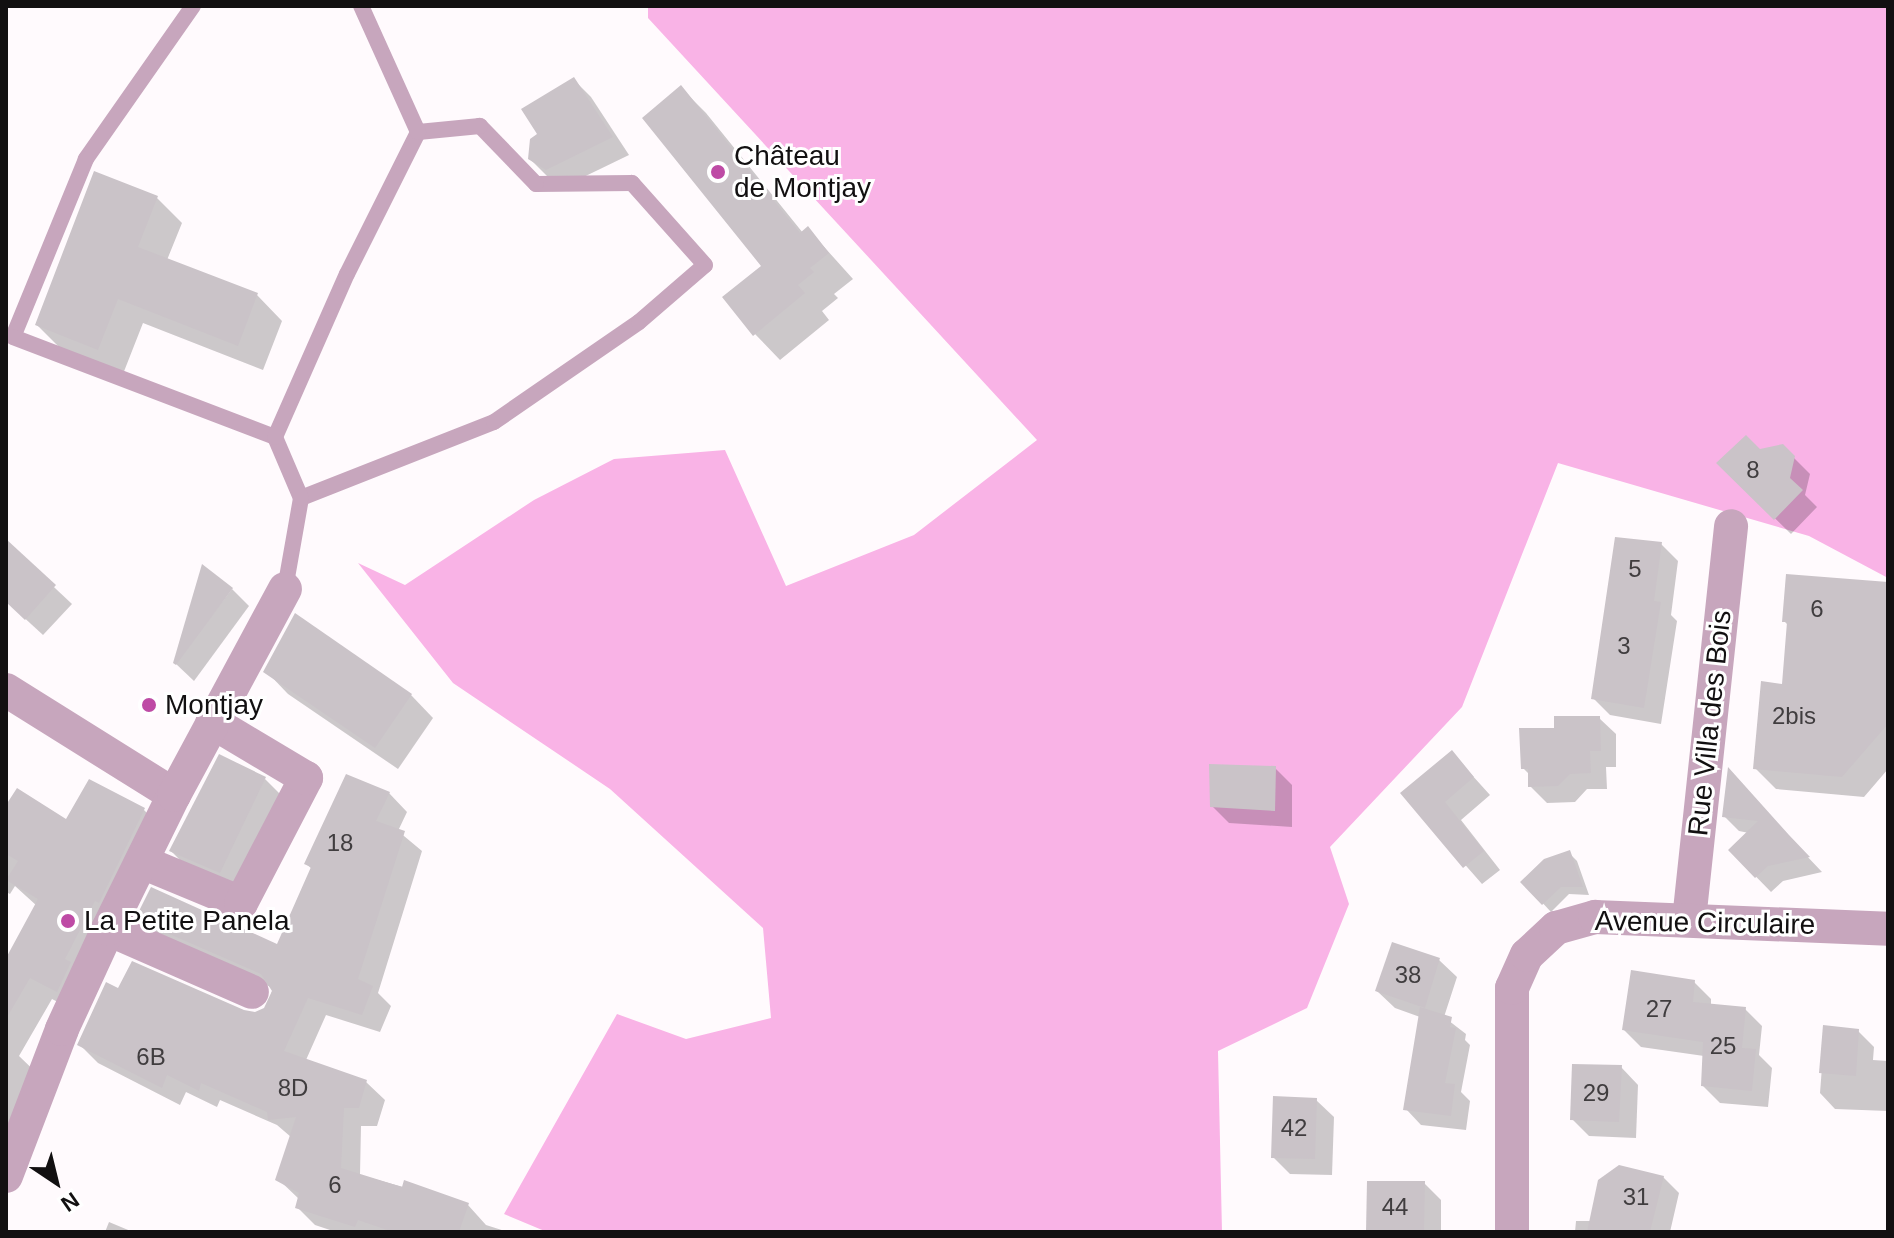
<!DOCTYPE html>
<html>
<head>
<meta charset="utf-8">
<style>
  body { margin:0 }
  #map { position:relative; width:1894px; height:1238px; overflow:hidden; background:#fffafd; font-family:Helvetica,sans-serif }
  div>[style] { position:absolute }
  .green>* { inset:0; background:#f9b3e6 }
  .shadow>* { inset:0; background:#0003 }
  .building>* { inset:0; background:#cac3c8 }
  .service>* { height:16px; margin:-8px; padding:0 8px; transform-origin:8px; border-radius:8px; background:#c7a6bd }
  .minor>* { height:34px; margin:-17px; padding:0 17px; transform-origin:17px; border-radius:17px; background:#c7a6bd }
  .dots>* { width:22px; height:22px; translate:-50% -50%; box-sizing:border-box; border:4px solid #fff; border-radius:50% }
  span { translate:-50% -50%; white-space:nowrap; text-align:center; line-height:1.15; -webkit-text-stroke:6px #fff; paint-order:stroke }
  .number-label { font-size:24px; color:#403d3f }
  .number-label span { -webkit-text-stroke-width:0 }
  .poi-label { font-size:28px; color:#121011 }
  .left { translate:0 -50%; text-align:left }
  .street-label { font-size:28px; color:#121011 }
  .frame { position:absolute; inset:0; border:8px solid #121011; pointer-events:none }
  .north { position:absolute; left:16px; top:1142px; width:80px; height:80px; -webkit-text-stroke:6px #fff; paint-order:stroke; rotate:145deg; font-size:22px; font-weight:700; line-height:32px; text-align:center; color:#121011 }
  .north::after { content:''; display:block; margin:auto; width:28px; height:36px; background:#121011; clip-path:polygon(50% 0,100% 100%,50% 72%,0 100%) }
</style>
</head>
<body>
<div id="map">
  <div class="green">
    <i style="clip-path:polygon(648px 6px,1888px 6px,1888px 578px,1809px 536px,1558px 463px,1462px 707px,1330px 847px,1349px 904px,1307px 1008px,1218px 1051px,1222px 1232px,547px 1232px,504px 1214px,617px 1014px,686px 1039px,771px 1018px,763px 928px,610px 789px,453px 683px,358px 563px,405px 585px,534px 500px,614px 459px,725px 450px,786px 586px,914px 535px,1037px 440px,648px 18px)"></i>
  </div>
  <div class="shadow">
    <i style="clip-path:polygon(574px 80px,591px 97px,629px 155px,565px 186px,547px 176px,530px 159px,540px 135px)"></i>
    <i style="clip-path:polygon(681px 88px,706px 113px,803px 233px,808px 229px,853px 279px,834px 294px,838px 298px,822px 311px,829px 320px,780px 360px,755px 334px,764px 266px)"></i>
    <i style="clip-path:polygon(157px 198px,182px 223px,167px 260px,257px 295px,282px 321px,263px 370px,143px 323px,123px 374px,62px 350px,37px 325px)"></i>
    <i style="clip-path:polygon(1782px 446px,1810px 474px,1805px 495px,1817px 507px,1791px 534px,1719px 463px)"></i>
    <i style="clip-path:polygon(7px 543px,72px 604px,43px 635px,6px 601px)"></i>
    <i style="clip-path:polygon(1661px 544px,1678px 561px,1671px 615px,1677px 621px,1661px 724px,1610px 715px,1593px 698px)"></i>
    <i style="clip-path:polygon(232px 589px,249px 606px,194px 681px,175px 663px)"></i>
    <i style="clip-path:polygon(1784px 621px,1888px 650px,1888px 769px,1864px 797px,1776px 789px,1755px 768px,1784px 686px,1789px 626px)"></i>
    <i style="clip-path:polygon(266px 671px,411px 695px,433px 718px,398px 769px,288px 694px)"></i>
    <i style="clip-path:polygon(1599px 718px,1616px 734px,1616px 767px,1606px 767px,1607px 789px,1587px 789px,1575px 802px,1547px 803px,1530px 786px,1530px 775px,1523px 768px)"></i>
    <i style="clip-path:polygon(1452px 753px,1490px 795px,1461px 820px,1500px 870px,1482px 884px,1403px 794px)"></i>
    <i style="clip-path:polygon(1275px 768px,1292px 785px,1292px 827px,1229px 823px,1212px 806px)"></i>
    <i style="clip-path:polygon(1730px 771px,1804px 853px,1822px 872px,1783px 881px,1771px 892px,1730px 850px,1749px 833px,1739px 831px,1724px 816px)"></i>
    <i style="clip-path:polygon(265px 779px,290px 804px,245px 897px,196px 876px,171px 851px)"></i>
    <i style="clip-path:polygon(389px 793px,407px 812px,398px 831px,422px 851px,378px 993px,391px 1006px,380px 1032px,326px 1015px,306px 1060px,366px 1082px,385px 1100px,377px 1126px,361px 1126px,360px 1175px,468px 1205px,486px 1225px,508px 1232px,336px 1232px,315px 1225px,297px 1207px,299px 1199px,278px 1179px,291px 1137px,277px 1125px,220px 1100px,217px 1107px,186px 1092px,180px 1105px,98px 1063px,80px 1045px,119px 991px,253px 1014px,266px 1009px,273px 988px,156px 937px,138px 919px,278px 946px,312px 869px,306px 864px)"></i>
    <i style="clip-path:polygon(6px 809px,66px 822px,144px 810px,166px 832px,79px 1013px,52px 999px,19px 1056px,44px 1080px,6px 1163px,6px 963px,37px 906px,15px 886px,10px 894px,6px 892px)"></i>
    <i style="clip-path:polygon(1569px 853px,1577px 861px,1589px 895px,1569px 894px,1551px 912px,1523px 882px)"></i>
    <i style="clip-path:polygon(1439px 960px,1457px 977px,1444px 1017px,1466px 1034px,1465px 1040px,1470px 1045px,1461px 1092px,1470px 1101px,1466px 1130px,1421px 1125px,1406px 1109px,1420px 1017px,1395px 1008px,1377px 991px)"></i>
    <i style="clip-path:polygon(1694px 982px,1711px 999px,1711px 1006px,1745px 1009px,1762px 1026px,1759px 1055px,1772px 1068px,1768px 1107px,1720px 1103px,1703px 1086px,1704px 1056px,1641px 1047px,1624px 1030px)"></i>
    <i style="clip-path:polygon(1825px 1027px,1858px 1031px,1874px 1047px,1873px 1060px,1888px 1061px,1888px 1111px,1835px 1109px,1820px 1093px)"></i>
    <i style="clip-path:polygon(1621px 1067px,1638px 1085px,1636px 1138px,1589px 1136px,1572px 1119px)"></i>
    <i style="clip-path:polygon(1316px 1100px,1334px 1117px,1332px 1175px,1290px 1174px,1273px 1157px)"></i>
    <i style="clip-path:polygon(1663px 1177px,1679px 1193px,1670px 1232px,1575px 1232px,1576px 1221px,1592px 1221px)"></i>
    <i style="clip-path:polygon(1424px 1183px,1441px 1200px,1441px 1232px,1368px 1232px)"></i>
    <i style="clip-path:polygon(109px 1222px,133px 1232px,105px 1232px)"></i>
  </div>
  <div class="building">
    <i style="clip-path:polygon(574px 77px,613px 137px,546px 170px,528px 159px,530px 139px,537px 134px,521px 109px)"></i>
    <i style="clip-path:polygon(681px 85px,800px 233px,808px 226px,829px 253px,810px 268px,814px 272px,798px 285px,805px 293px,753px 336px,722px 297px,761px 266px,642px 118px)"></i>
    <i style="clip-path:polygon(94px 171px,158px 196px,138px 247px,258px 293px,238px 346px,118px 299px,98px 350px,35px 325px)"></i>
    <i style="clip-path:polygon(1746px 435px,1760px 449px,1783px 444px,1795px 456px,1790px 478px,1803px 490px,1774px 520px,1716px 463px)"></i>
    <i style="clip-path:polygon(1615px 537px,1662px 542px,1654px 601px,1661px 602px,1644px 708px,1591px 699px)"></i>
    <i style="clip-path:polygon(6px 539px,56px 585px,25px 620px,6px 602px)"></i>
    <i style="clip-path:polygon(202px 564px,233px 588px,176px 665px,173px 663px)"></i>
    <i style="clip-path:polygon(1786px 574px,1888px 582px,1888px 724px,1842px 777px,1753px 769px,1761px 681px,1782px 684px,1787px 622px,1782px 622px)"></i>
    <i style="clip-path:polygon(295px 613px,412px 694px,375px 748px,263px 672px)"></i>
    <i style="clip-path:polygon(1554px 716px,1600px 716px,1601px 751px,1590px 751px,1591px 773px,1570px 774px,1558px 786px,1528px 787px,1528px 769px,1521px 769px,1519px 728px,1554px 728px)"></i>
    <i style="clip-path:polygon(1452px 750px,1474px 777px,1445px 802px,1484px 851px,1463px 868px,1400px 793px)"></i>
    <i style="clip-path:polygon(219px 754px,266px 777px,220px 873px,169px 851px)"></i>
    <i style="clip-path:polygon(1209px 764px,1276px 766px,1275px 811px,1210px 807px)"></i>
    <i style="clip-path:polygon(1728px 767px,1789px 835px,1810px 857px,1768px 866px,1755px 878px,1728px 850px,1758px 821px,1722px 817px)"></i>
    <i style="clip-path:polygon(346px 774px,390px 792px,376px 821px,405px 831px,358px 979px,373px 986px,362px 1015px,308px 998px,284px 1051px,367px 1080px,359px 1108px,344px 1108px,341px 1168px,402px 1187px,404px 1180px,469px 1203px,459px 1232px,393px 1232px,358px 1220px,355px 1227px,295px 1208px,299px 1193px,275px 1180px,296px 1117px,268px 1120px,267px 1112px,201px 1083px,199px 1091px,167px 1075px,162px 1088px,77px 1045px,106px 982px,118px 988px,132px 961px,244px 1010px,255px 1012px,264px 1008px,272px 991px,261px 974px,135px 919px,151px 887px,277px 944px,311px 867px,304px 864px)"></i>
    <i style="clip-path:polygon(89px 779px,145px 808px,99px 903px,95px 901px,65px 959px,71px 962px,57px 992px,30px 978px,6px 1019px,6px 958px,38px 899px,6px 880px,18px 861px,6px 854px,6px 805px,17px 788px,66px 819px)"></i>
    <i style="clip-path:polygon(1570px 850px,1583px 887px,1561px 887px,1542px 905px,1520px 882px,1544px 859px)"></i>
    <i style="clip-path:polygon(1392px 942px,1440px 958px,1425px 1008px,1375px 991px)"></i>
    <i style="clip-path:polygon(1631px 970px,1695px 980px,1693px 1002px,1746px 1007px,1742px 1048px,1756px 1049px,1752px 1091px,1701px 1086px,1703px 1042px,1622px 1030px)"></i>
    <i style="clip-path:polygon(1420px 1007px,1452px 1017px,1450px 1027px,1456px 1028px,1445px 1083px,1455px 1084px,1451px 1116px,1403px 1110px)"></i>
    <i style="clip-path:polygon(1823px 1025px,1859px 1029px,1856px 1076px,1819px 1073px)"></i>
    <i style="clip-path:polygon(1572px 1064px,1622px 1065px,1619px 1122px,1570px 1120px)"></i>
    <i style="clip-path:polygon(1273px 1096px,1317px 1098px,1315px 1159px,1271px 1158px)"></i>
    <i style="clip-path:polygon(1619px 1165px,1664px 1176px,1650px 1232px,1587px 1232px,1598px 1180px)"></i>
    <i style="clip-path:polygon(1367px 1181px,1425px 1181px,1424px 1232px,1366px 1232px)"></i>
  </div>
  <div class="service">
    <i style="left:193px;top:6px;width:187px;rotate:125deg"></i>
    <i style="left:86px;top:159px;width:192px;rotate:112.3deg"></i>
    <i style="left:13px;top:337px;width:280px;rotate:20.9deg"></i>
    <i style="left:301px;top:498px;width:207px;rotate:-21.5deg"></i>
    <i style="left:494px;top:422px;width:176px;rotate:-34.6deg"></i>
    <i style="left:639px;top:322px;width:87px;rotate:-40.8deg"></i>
    <i style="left:705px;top:265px;width:110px;rotate:-131.7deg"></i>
    <i style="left:632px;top:183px;width:96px;rotate:179.4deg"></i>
    <i style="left:536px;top:184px;width:81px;rotate:-134deg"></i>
    <i style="left:480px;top:126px;width:62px;rotate:174.5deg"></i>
    <i style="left:285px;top:589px;width:92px;rotate:-80deg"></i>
    <i style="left:301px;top:498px;width:66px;rotate:-113.1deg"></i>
    <i style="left:275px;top:437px;width:178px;rotate:-66.2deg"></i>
    <i style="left:347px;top:274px;width:159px;rotate:-63.4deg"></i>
    <i style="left:418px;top:132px;width:138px;rotate:-114.3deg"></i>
  </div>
  <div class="minor">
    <i style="left:6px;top:690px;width:198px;rotate:32deg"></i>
    <i style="left:142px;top:862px;width:107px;rotate:22.5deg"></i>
    <i style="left:241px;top:903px;width:141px;rotate:-62.5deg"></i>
    <i style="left:306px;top:778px;width:109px;rotate:-149.2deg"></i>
    <i style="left:1689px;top:920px;width:396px;rotate:-83.9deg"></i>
    <i style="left:108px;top:929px;width:157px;rotate:23.6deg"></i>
    <i style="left:6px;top:1176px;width:157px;rotate:-69.1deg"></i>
    <i style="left:62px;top:1029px;width:110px;rotate:-65.3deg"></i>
    <i style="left:108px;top:929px;width:149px;rotate:-63.8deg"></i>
    <i style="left:174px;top:795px;width:234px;rotate:-61.7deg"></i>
    <i style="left:1512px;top:1232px;width:244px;rotate:-90deg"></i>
    <i style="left:1512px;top:988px;width:36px;rotate:-66deg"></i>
    <i style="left:1527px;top:955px;width:40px;rotate:-43deg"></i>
    <i style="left:1556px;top:928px;width:41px;rotate:-15.8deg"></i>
    <i style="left:1595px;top:917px;width:293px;rotate:2.3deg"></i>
  </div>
  <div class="dots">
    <i style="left:718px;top:172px;background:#be4ba5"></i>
    <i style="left:149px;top:705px;background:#be4ba5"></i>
    <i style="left:68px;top:921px;background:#be4ba5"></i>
  </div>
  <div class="number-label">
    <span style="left:1753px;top:470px">8</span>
    <span style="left:1635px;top:569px">5</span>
    <span style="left:1817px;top:609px">6</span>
    <span style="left:1624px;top:646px">3</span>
    <span style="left:1794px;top:716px">2bis</span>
    <span style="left:340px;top:843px">18</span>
    <span style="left:1408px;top:975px">38</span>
    <span style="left:1659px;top:1009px">27</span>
    <span style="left:1723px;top:1046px">25</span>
    <span style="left:151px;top:1057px">6B</span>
    <span style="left:293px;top:1088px">8D</span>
    <span style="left:1596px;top:1093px">29</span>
    <span style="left:1294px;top:1128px">42</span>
    <span style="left:335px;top:1185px">6</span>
    <span style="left:1636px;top:1197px">31</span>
    <span style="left:1395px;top:1207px">44</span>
  </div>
  <div class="poi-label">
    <span class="left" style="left:734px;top:172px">Château<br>de Montjay</span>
    <span class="left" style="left:165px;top:705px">Montjay</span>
    <span class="left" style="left:84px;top:921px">La Petite Panela</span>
  </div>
  <div class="street-label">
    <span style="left:1710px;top:723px;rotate:-84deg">Rue Villa des Bois</span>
    <span style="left:1705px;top:923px;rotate:1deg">Avenue Circulaire</span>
  </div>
  <div class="frame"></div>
  <div class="north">N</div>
</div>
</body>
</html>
